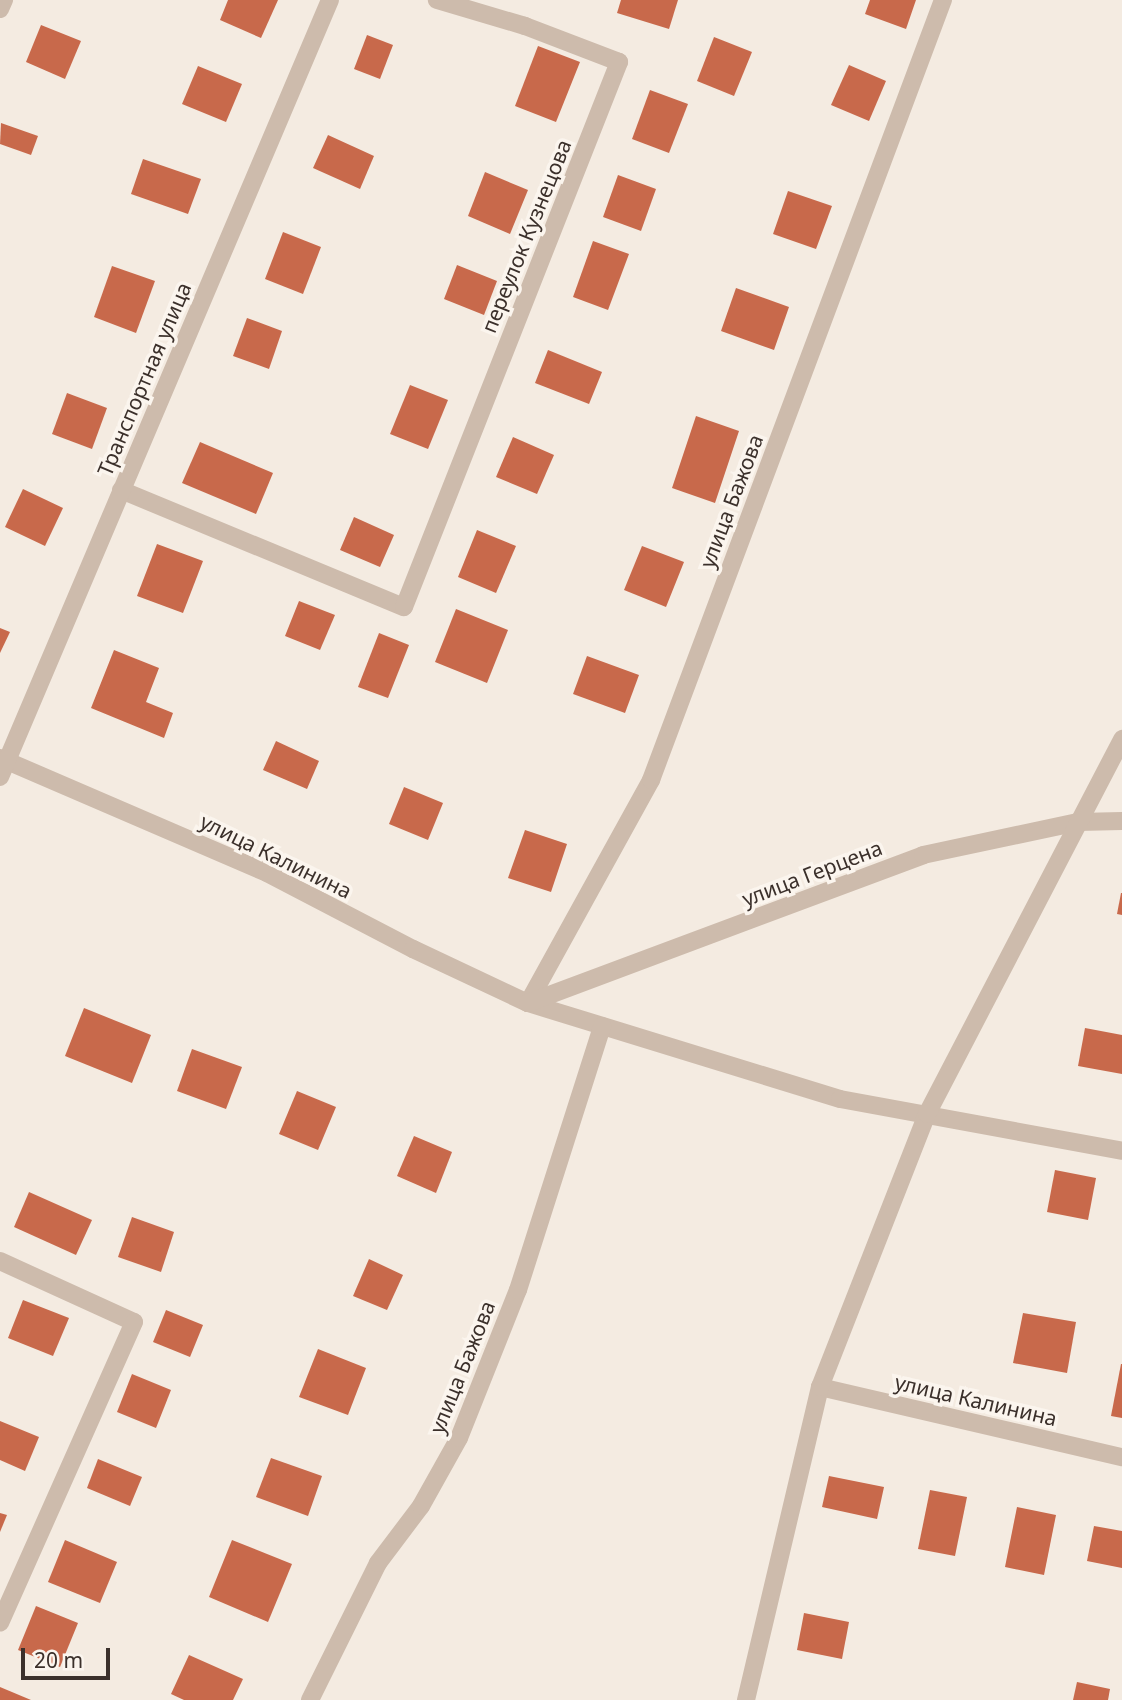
<!DOCTYPE html>
<html>
<head>
<meta charset="utf-8">
<style>
  body { margin:0 }
  #map { position:relative; width:1122px; height:1700px; overflow:hidden; background:#f4ebe1; font-family:"Noto Sans",sans-serif }
  div>[style] { position:absolute }
  .building>* { inset:0; background:#c8694b }
  .minor>* { height:18px; margin:-9px; padding:0 9px; transform-origin:9px; border-radius:9px; background:#cdbbac }
  span { translate:-50% -50%; white-space:nowrap; text-align:center; line-height:1.15; -webkit-text-stroke:7px #fbf5ee; paint-order:stroke }
  .street-label { font-size:21px; color:#3b302b }
  .scale { position:absolute; left:21px; top:1648px; width:89px; height:32px; box-sizing:border-box; border:4px solid #3b302b; border-top:0; padding-left:9px; font-size:21px; line-height:24px; white-space:nowrap; color:#3b302b; -webkit-text-stroke:5px #fbf5ee; paint-order:stroke }
</style>
</head>
<body>
<div id="map">
  <div class="building">
    <i style="clip-path:polygon(228px 0,278px 0,261px 38px,220px 20px)"></i>
    <i style="clip-path:polygon(621px 0,678px 0,669px 29px,617px 13px)"></i>
    <i style="clip-path:polygon(870px 0,916px 0,906px 29px,865px 14px)"></i>
    <i style="clip-path:polygon(41px 25px,81px 41px,65px 79px,26px 62px)"></i>
    <i style="clip-path:polygon(367px 35px,393px 45px,380px 79px,354px 69px)"></i>
    <i style="clip-path:polygon(714px 37px,752px 52px,734px 96px,697px 81px)"></i>
    <i style="clip-path:polygon(538px 46px,580px 62px,556px 122px,515px 106px)"></i>
    <i style="clip-path:polygon(849px 65px,886px 81px,869px 121px,831px 105px)"></i>
    <i style="clip-path:polygon(198px 66px,242px 84px,226px 122px,182px 104px)"></i>
    <i style="clip-path:polygon(650px 90px,688px 104px,669px 153px,632px 139px)"></i>
    <i style="clip-path:polygon(1px 123px,38px 136px,31px 155px,0 144px)"></i>
    <i style="clip-path:polygon(328px 135px,374px 156px,360px 189px,313px 168px)"></i>
    <i style="clip-path:polygon(143px 159px,201px 179px,188px 214px,131px 194px)"></i>
    <i style="clip-path:polygon(485px 172px,528px 190px,510px 234px,468px 216px)"></i>
    <i style="clip-path:polygon(618px 175px,656px 189px,641px 231px,603px 217px)"></i>
    <i style="clip-path:polygon(788px 191px,832px 206px,816px 249px,773px 234px)"></i>
    <i style="clip-path:polygon(283px 232px,321px 247px,303px 294px,265px 279px)"></i>
    <i style="clip-path:polygon(593px 241px,629px 254px,608px 310px,573px 297px)"></i>
    <i style="clip-path:polygon(457px 265px,497px 281px,484px 315px,444px 299px)"></i>
    <i style="clip-path:polygon(112px 266px,155px 281px,136px 333px,94px 317px)"></i>
    <i style="clip-path:polygon(736px 288px,789px 307px,774px 350px,721px 331px)"></i>
    <i style="clip-path:polygon(247px 318px,282px 331px,269px 369px,233px 356px)"></i>
    <i style="clip-path:polygon(548px 350px,602px 372px,589px 404px,535px 383px)"></i>
    <i style="clip-path:polygon(410px 385px,448px 400px,428px 449px,390px 434px)"></i>
    <i style="clip-path:polygon(67px 393px,107px 408px,92px 449px,52px 434px)"></i>
    <i style="clip-path:polygon(696px 416px,739px 431px,715px 503px,672px 488px)"></i>
    <i style="clip-path:polygon(513px 437px,554px 455px,537px 494px,496px 477px)"></i>
    <i style="clip-path:polygon(200px 442px,273px 473px,256px 514px,182px 483px)"></i>
    <i style="clip-path:polygon(23px 489px,63px 508px,45px 546px,5px 527px)"></i>
    <i style="clip-path:polygon(354px 517px,394px 535px,380px 567px,340px 550px)"></i>
    <i style="clip-path:polygon(477px 530px,516px 546px,496px 593px,458px 577px)"></i>
    <i style="clip-path:polygon(157px 544px,203px 561px,183px 613px,137px 596px)"></i>
    <i style="clip-path:polygon(642px 546px,684px 562px,666px 607px,624px 590px)"></i>
    <i style="clip-path:polygon(299px 601px,335px 615px,320px 650px,285px 636px)"></i>
    <i style="clip-path:polygon(456px 609px,508px 630px,487px 683px,435px 662px)"></i>
    <i style="clip-path:polygon(0 628px,10px 632px,0 653px)"></i>
    <i style="clip-path:polygon(379px 633px,409px 645px,388px 698px,358px 687px)"></i>
    <i style="clip-path:polygon(114px 650px,159px 668px,146px 702px,173px 713px,164px 738px,91px 708px)"></i>
    <i style="clip-path:polygon(587px 656px,639px 675px,625px 713px,573px 694px)"></i>
    <i style="clip-path:polygon(276px 741px,319px 761px,307px 789px,263px 770px)"></i>
    <i style="clip-path:polygon(404px 787px,443px 803px,428px 840px,389px 824px)"></i>
    <i style="clip-path:polygon(525px 830px,567px 844px,551px 892px,508px 878px)"></i>
    <i style="clip-path:polygon(1121px 893px,1122px 893px,1122px 915px,1117px 914px)"></i>
    <i style="clip-path:polygon(84px 1008px,151px 1035px,132px 1083px,65px 1056px)"></i>
    <i style="clip-path:polygon(1085px 1028px,1122px 1035px,1122px 1074px,1078px 1066px)"></i>
    <i style="clip-path:polygon(192px 1049px,242px 1067px,226px 1109px,177px 1091px)"></i>
    <i style="clip-path:polygon(297px 1091px,336px 1107px,318px 1150px,279px 1134px)"></i>
    <i style="clip-path:polygon(414px 1136px,452px 1152px,436px 1193px,397px 1176px)"></i>
    <i style="clip-path:polygon(1055px 1170px,1096px 1178px,1088px 1220px,1047px 1212px)"></i>
    <i style="clip-path:polygon(29px 1192px,92px 1220px,76px 1255px,14px 1227px)"></i>
    <i style="clip-path:polygon(132px 1217px,174px 1232px,161px 1272px,118px 1257px)"></i>
    <i style="clip-path:polygon(369px 1259px,403px 1275px,387px 1310px,353px 1296px)"></i>
    <i style="clip-path:polygon(23px 1300px,69px 1318px,53px 1356px,8px 1338px)"></i>
    <i style="clip-path:polygon(166px 1310px,203px 1325px,190px 1357px,153px 1342px)"></i>
    <i style="clip-path:polygon(1023px 1313px,1076px 1322px,1067px 1373px,1013px 1363px)"></i>
    <i style="clip-path:polygon(318px 1349px,366px 1368px,348px 1415px,299px 1397px)"></i>
    <i style="clip-path:polygon(1121px 1364px,1122px 1364px,1122px 1418px,1111px 1416px)"></i>
    <i style="clip-path:polygon(132px 1374px,171px 1390px,156px 1428px,117px 1412px)"></i>
    <i style="clip-path:polygon(0 1421px,39px 1437px,25px 1471px,0 1460px)"></i>
    <i style="clip-path:polygon(271px 1458px,322px 1476px,308px 1516px,256px 1497px)"></i>
    <i style="clip-path:polygon(98px 1459px,142px 1477px,130px 1506px,87px 1488px)"></i>
    <i style="clip-path:polygon(829px 1476px,884px 1487px,877px 1519px,822px 1507px)"></i>
    <i style="clip-path:polygon(930px 1490px,967px 1497px,955px 1556px,918px 1549px)"></i>
    <i style="clip-path:polygon(1017px 1507px,1056px 1515px,1044px 1575px,1005px 1567px)"></i>
    <i style="clip-path:polygon(0 1513px,7px 1515px,0 1532px)"></i>
    <i style="clip-path:polygon(1094px 1526px,1122px 1531px,1122px 1568px,1087px 1561px)"></i>
    <i style="clip-path:polygon(65px 1540px,117px 1562px,100px 1603px,48px 1582px)"></i>
    <i style="clip-path:polygon(232px 1540px,292px 1564px,268px 1622px,209px 1597px)"></i>
    <i style="clip-path:polygon(36px 1606px,78px 1623px,60px 1667px,18px 1650px)"></i>
    <i style="clip-path:polygon(804px 1613px,849px 1622px,842px 1659px,797px 1650px)"></i>
    <i style="clip-path:polygon(189px 1655px,243px 1679px,233px 1700px,184px 1700px,171px 1694px)"></i>
    <i style="clip-path:polygon(1077px 1682px,1110px 1689px,1108px 1700px,1073px 1700px)"></i>
    <i style="clip-path:polygon(0 1687px,31px 1700px,0 1700px)"></i>
  </div>
  <div class="minor">
    <i style="left:0;top:9px;width:10px;rotate:-66deg"></i>
    <i style="left:121px;top:490px;width:306px;rotate:22.5deg"></i>
    <i style="left:404px;top:607px;width:586px;rotate:-68.47deg"></i>
    <i style="left:619px;top:62px;width:101px;rotate:-159deg"></i>
    <i style="left:525px;top:26px;width:92px;rotate:-163.5deg"></i>
    <i style="left:0;top:758px;width:291px;rotate:23.3deg"></i>
    <i style="left:267px;top:873px;width:165px;rotate:27.5deg"></i>
    <i style="left:413px;top:949px;width:127px;rotate:25.2deg"></i>
    <i style="left:528px;top:1003px;width:326px;rotate:17.1deg"></i>
    <i style="left:840px;top:1099px;width:287px;rotate:10.4deg"></i>
    <i style="left:0;top:777px;width:844px;rotate:-66.99deg"></i>
    <i style="left:528px;top:1003px;width:255px;rotate:-61.1deg"></i>
    <i style="left:651px;top:780px;width:833px;rotate:-69.48deg"></i>
    <i style="left:528px;top:1003px;width:422px;rotate:-20.5deg"></i>
    <i style="left:923px;top:855px;width:158px;rotate:-12deg"></i>
    <i style="left:1078px;top:822px;width:44px;rotate:-1.3deg"></i>
    <i style="left:0;top:1261px;width:147px;rotate:24.5deg"></i>
    <i style="left:134px;top:1322px;width:329px;rotate:114deg"></i>
    <i style="left:820px;top:1387px;width:310px;rotate:13.1deg"></i>
    <i style="left:310px;top:1700px;width:153px;rotate:-63.6deg"></i>
    <i style="left:378px;top:1563px;width:71px;rotate:-53deg"></i>
    <i style="left:421px;top:1506px;width:78px;rotate:-60.8deg"></i>
    <i style="left:459px;top:1438px;width:159px;rotate:-68.3deg"></i>
    <i style="left:518px;top:1290px;width:277px;rotate:-72.3deg"></i>
    <i style="left:746px;top:1700px;width:322px;rotate:-76.7deg"></i>
    <i style="left:820px;top:1387px;width:293px;rotate:-68.6deg"></i>
    <i style="left:927px;top:1114px;width:423px;rotate:-62.5deg"></i>
  </div>
  <div class="street-label">
    <span style="left:526px;top:236px;rotate:-68deg">переулок Кузнецова</span>
    <span style="left:144px;top:379px;rotate:-67deg">Транспортная улица</span>
    <span style="left:731px;top:501px;rotate:-69deg">улица Бажова</span>
    <span style="left:276px;top:856px;rotate:26deg">улица Калинина</span>
    <span style="left:812px;top:873px;rotate:-21deg">улица Герцена</span>
    <span style="left:462px;top:1367px;rotate:-68deg">улица Бажова</span>
    <span style="left:976px;top:1400px;rotate:13deg">улица Калинина</span>
  </div>
  <div class="scale">20 m</div>
</div>
</body>
</html>
